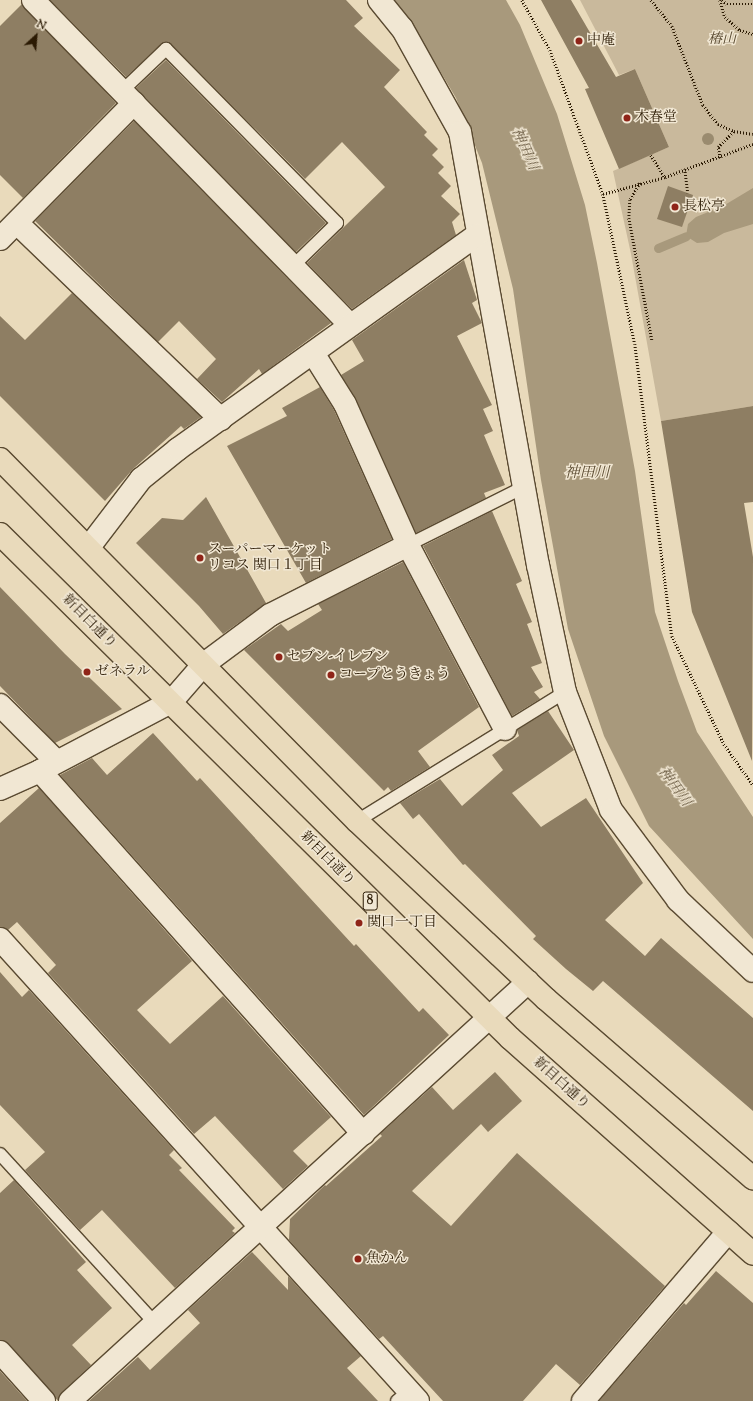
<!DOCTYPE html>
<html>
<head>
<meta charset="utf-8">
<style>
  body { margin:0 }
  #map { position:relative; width:753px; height:1401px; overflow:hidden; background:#e9dabb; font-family:"Sorts Mill Goudy","Noto Serif JP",serif }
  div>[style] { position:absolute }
  .green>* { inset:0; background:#c9b99c }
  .water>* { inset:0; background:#a8997c }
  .stream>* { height:9px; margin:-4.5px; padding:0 4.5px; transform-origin:4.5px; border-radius:4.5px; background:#a8997c }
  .building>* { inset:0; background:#8e7e63 }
  .path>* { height:2.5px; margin-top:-1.25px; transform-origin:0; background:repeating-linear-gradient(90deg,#2b1a03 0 1px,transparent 0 3px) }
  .roads { filter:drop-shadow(1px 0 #5a4a31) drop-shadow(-1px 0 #5a4a31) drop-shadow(0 1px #5a4a31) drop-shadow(0 -1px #5a4a31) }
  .lane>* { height:12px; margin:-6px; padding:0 6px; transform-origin:6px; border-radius:6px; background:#f1e7d3 }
  .street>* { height:22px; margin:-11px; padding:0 11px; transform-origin:11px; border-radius:11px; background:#f1e7d3 }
  .primary>* { height:22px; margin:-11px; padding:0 11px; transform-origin:11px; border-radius:11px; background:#e9dabb }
  .trees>* { width:12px; height:12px; margin:-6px; border-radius:50%; background:#9a8b6f }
  .dots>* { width:11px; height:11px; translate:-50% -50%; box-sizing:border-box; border:2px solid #f1e7d3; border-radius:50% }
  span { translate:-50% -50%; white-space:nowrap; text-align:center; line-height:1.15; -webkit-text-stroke:3px #f1e7d3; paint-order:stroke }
  .shield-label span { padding:1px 3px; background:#f1e7d3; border:1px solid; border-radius:3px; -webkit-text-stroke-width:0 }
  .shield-label { font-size:13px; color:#2b1a03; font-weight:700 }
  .park-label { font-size:14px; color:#5a4a31; font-style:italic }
  .poi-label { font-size:14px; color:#2b1a03 }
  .left { translate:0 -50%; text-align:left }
  .street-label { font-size:14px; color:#2b1a03 }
  .water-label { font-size:15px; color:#5d4d33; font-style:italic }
  .north { position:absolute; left:16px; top:16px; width:40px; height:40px; -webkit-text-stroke:3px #f1e7d3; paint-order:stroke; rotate:26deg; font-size:11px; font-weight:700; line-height:16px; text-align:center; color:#2b1a03 }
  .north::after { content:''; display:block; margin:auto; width:14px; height:18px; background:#2b1a03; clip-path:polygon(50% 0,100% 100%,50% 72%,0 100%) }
</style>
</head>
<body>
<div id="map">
  <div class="green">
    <i style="clip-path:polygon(580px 0,753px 0,753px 406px,661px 421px,631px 254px,613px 171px,669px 147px,635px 69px,619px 75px)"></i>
  </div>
  <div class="water">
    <i style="clip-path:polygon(394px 0,506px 0,520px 25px,557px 114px,585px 205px,597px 263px,635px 471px,655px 612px,678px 681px,697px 732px,753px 817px,753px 939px,649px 826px,604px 736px,568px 629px,541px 480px,513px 289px,482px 163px,456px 98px,408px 17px)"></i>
    <i style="clip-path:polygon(753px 188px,753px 224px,724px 233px,708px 242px,697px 243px,686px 236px,688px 224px,696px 217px,723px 206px)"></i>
  </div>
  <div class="stream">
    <i style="left:658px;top:248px;width:30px;rotate:-23deg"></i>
  </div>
  <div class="building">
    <i style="clip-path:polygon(50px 0,346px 0,363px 18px,354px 26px,400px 70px,384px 87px,427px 132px,424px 135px,438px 149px,432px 155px,444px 167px,438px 173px,451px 186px,441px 196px,460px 214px,452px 222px,456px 235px,352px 309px,307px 263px,385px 187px,342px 142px,305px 179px,171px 44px,161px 44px,126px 77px)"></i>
    <i style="clip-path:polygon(541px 0,571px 0,616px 77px,635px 69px,669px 147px,619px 169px,585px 89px,589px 88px)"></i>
    <i style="clip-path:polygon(22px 4px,116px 103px,23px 198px,0 175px,0 26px)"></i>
    <i style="clip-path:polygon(166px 60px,326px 223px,296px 252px,136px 88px)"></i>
    <i style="clip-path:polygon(134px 121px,331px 323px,262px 374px,259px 369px,222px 402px,197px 379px,216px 359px,179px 321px,158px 342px,35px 221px)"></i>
    <i style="clip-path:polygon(668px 186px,693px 195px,682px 227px,657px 219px)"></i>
    <i style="clip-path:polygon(464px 260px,477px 300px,472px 303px,482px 323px,457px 336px,492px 405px,483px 409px,493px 431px,484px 435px,505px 485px,484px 493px,486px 498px,416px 533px,356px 399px,341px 375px,364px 361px,352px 340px)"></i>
    <i style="clip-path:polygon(72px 293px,201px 417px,184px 429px,181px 426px,133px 469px,105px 501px,0 396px,0 316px,25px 340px)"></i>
    <i style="clip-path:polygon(320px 387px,334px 410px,392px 539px,306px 583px,227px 446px,287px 416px,282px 408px)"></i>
    <i style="clip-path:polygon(753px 406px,753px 502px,744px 503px,753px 557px,752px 761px,692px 612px,661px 421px)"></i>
    <i style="clip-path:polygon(206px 497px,266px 603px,223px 634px,199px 606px,136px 543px,162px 518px,183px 520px)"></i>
    <i style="clip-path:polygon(492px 511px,522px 581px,516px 584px,532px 622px,527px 624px,542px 663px,531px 667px,543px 687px,534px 692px,540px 699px,512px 716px,423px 546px)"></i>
    <i style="clip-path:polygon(403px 562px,479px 707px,418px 751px,430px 767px,391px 791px,388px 787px,384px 791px,244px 650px,281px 624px,288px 631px,322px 610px,318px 604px)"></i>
    <i style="clip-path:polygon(0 587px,65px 654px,122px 709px,55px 743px,0 686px)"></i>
    <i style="clip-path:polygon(548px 711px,574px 750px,512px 793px,541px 827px,586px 798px,643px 883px,605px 920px,645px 956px,661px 938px,753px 1018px,753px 1111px,603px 981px,593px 991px,566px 969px,533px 939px,536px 936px,465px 864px,463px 865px,419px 814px,413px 819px,400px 803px,440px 779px,462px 806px,503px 770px,492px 755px,519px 736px,517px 730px)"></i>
    <i style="clip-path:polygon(153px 733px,197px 781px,200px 778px,354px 946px,356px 944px,419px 1012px,423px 1008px,449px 1035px,364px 1115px,60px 775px,92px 758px,107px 775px)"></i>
    <i style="clip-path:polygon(39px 788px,192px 961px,137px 1010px,170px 1044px,223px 996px,331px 1117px,293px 1151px,308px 1166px,283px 1189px,215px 1116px,194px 1134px,48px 973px,56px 965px,17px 922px,8px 930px,0 927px,0 823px)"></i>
    <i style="clip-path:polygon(0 972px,22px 997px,29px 990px,174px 1150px,169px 1155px,182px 1168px,179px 1170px,235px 1228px,232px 1231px,235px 1233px,175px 1288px,102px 1210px,80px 1230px,25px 1170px,45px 1152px,0 1105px)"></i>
    <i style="clip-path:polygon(495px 1072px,522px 1101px,488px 1132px,481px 1124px,412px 1191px,451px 1226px,517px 1153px,665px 1286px,580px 1385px,556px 1364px,523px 1401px,443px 1401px,383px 1336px,379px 1339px,289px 1240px,290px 1219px,325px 1185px,326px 1186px,382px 1136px,380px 1134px,432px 1087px,453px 1110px)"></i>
    <i style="clip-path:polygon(14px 1180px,86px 1262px,77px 1270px,112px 1308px,72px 1345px,91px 1365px,62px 1392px,58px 1401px,9px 1344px,0 1340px,0 1193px)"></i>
    <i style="clip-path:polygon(252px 1252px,288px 1290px,288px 1276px,361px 1356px,347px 1368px,378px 1401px,89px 1401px,138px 1357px,150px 1370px,200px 1323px,188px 1310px)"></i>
    <i style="clip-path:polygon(716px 1271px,753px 1303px,753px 1401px,599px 1401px,684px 1303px,686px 1305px)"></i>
    <i style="clip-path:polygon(0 1371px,27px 1401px,0 1401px)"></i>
  </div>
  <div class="path">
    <i style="left:522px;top:0;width:57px;rotate:60.8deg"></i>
    <i style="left:550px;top:50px;width:153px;rotate:69.8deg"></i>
    <i style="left:603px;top:194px;width:153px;rotate:78deg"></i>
    <i style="left:635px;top:344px;width:294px;rotate:82.8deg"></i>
    <i style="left:672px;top:636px;width:120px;rotate:64.3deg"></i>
    <i style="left:724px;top:744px;width:50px;rotate:54.7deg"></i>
    <i style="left:651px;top:0;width:33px;rotate:51deg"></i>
    <i style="left:672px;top:26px;width:85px;rotate:68.6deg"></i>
    <i style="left:703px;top:105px;width:24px;rotate:52deg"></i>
    <i style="left:718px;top:124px;width:17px;rotate:24deg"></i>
    <i style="left:734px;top:131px;width:19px;rotate:9deg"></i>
    <i style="left:720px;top:0;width:18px;rotate:74deg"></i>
    <i style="left:725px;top:17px;width:20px;rotate:41deg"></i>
    <i style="left:740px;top:30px;width:14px;rotate:17deg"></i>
    <i style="left:722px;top:0;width:6px;rotate:39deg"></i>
    <i style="left:727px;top:4px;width:26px"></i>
    <i style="left:651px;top:155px;width:26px;rotate:58deg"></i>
    <i style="left:720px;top:158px;width:11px;rotate:-100deg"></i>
    <i style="left:718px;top:147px;width:23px;rotate:-45deg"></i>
    <i style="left:685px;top:169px;width:24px;rotate:83deg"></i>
    <i style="left:640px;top:183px;width:20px;rotate:120deg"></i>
    <i style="left:630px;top:200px;width:18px;rotate:93deg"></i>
    <i style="left:629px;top:218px;width:124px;rotate:79.3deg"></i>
    <i style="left:603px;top:194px;width:64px;rotate:-15.3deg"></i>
    <i style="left:665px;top:177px;width:94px;rotate:-20.6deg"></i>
  </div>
  <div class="roads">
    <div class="lane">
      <i style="left:122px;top:91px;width:61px;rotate:-43.7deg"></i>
      <i style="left:166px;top:49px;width:244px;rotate:45.5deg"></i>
      <i style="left:337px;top:223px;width:62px;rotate:135.7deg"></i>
      <i style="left:408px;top:545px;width:130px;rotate:-26.6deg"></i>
      <i style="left:357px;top:821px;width:245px;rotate:-31.8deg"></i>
      <i style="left:0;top:1154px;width:229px;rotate:47.5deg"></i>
      <i style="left:397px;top:1401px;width:16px;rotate:-40deg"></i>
    </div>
    <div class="street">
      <i style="left:33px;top:0;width:454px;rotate:45.7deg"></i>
      <i style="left:379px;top:0;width:36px;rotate:51deg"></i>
      <i style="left:402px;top:28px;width:119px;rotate:60.9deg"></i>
      <i style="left:460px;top:132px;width:440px;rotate:79.8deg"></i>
      <i style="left:538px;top:565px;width:130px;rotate:78deg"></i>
      <i style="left:565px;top:692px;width:127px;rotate:68.7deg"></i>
      <i style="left:611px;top:810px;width:112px;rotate:53.3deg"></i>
      <i style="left:678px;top:900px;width:103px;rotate:43.4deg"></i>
      <i style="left:17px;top:223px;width:283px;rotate:43.9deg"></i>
      <i style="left:0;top:239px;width:191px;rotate:-45.4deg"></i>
      <i style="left:313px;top:353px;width:60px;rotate:57.9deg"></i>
      <i style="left:345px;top:404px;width:154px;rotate:65.9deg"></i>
      <i style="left:408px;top:545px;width:208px;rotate:62.2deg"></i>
      <i style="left:89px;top:547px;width:86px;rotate:-52.6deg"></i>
      <i style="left:141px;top:479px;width:48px;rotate:-39deg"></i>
      <i style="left:178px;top:449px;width:368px;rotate:-35.6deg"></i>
      <i style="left:0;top:705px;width:79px;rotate:45deg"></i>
      <i style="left:40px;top:771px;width:486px;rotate:48.3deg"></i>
      <i style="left:0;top:789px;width:44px;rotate:-24.2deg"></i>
      <i style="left:40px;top:771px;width:148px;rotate:-27.8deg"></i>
      <i style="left:171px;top:702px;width:50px;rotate:-49deg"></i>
      <i style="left:204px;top:664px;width:82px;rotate:-36.6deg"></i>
      <i style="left:270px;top:615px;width:155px;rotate:-26.9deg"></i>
      <i style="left:0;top:939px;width:623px;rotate:47.86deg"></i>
      <i style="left:0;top:1352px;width:66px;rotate:48.1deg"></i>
      <i style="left:70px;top:1401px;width:621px;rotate:-42.45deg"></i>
      <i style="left:583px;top:1401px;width:223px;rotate:-49.4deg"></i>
    </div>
    <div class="primary">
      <i style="left:0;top:459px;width:508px;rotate:45.4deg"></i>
      <i style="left:357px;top:821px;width:260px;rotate:43.3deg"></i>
      <i style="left:546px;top:999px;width:274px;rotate:40.9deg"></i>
      <i style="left:0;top:534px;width:717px;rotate:44.66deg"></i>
      <i style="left:510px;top:1038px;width:325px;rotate:41.6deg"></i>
    </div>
  </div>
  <div class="trees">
    <i style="left:708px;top:139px"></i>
  </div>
  <div class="dots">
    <i style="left:579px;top:41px;background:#8f2418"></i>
    <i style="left:627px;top:118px;background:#8f2418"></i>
    <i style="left:675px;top:207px;background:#8f2418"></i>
    <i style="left:200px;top:558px;background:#8f2418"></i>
    <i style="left:279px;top:657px;background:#8f2418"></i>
    <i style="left:87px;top:672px;background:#8f2418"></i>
    <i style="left:331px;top:675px;background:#8f2418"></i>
    <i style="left:359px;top:923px;background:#8f2418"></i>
    <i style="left:358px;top:1259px;background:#8f2418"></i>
  </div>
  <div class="shield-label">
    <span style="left:370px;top:901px">8</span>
  </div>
  <div class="park-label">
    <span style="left:722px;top:40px">椿山</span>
  </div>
  <div class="poi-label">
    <span class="left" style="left:587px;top:41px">中庵</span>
    <span class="left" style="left:635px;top:118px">木春堂</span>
    <span class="left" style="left:683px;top:207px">長松亭</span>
    <span class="left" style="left:208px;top:558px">スーパーマーケット<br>リコス 関口１丁目</span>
    <span class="left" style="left:287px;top:657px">セブン-イレブン</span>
    <span class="left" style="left:95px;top:672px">ゼネラル</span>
    <span class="left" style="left:339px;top:675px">コープとうきょう</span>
    <span class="left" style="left:367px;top:923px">関口一丁目</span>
    <span class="left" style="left:366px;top:1259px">魚かん</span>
  </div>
  <div class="street-label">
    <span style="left:89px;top:622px;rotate:45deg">新目白通り</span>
    <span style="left:327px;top:859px;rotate:45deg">新目白通り</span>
    <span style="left:561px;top:1084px;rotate:42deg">新目白通り</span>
  </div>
  <div class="water-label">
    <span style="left:524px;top:149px;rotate:66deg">神田川</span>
    <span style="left:587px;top:474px">神田川</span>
    <span style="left:674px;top:787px;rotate:54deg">神田川</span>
  </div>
  <div class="north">N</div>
</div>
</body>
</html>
